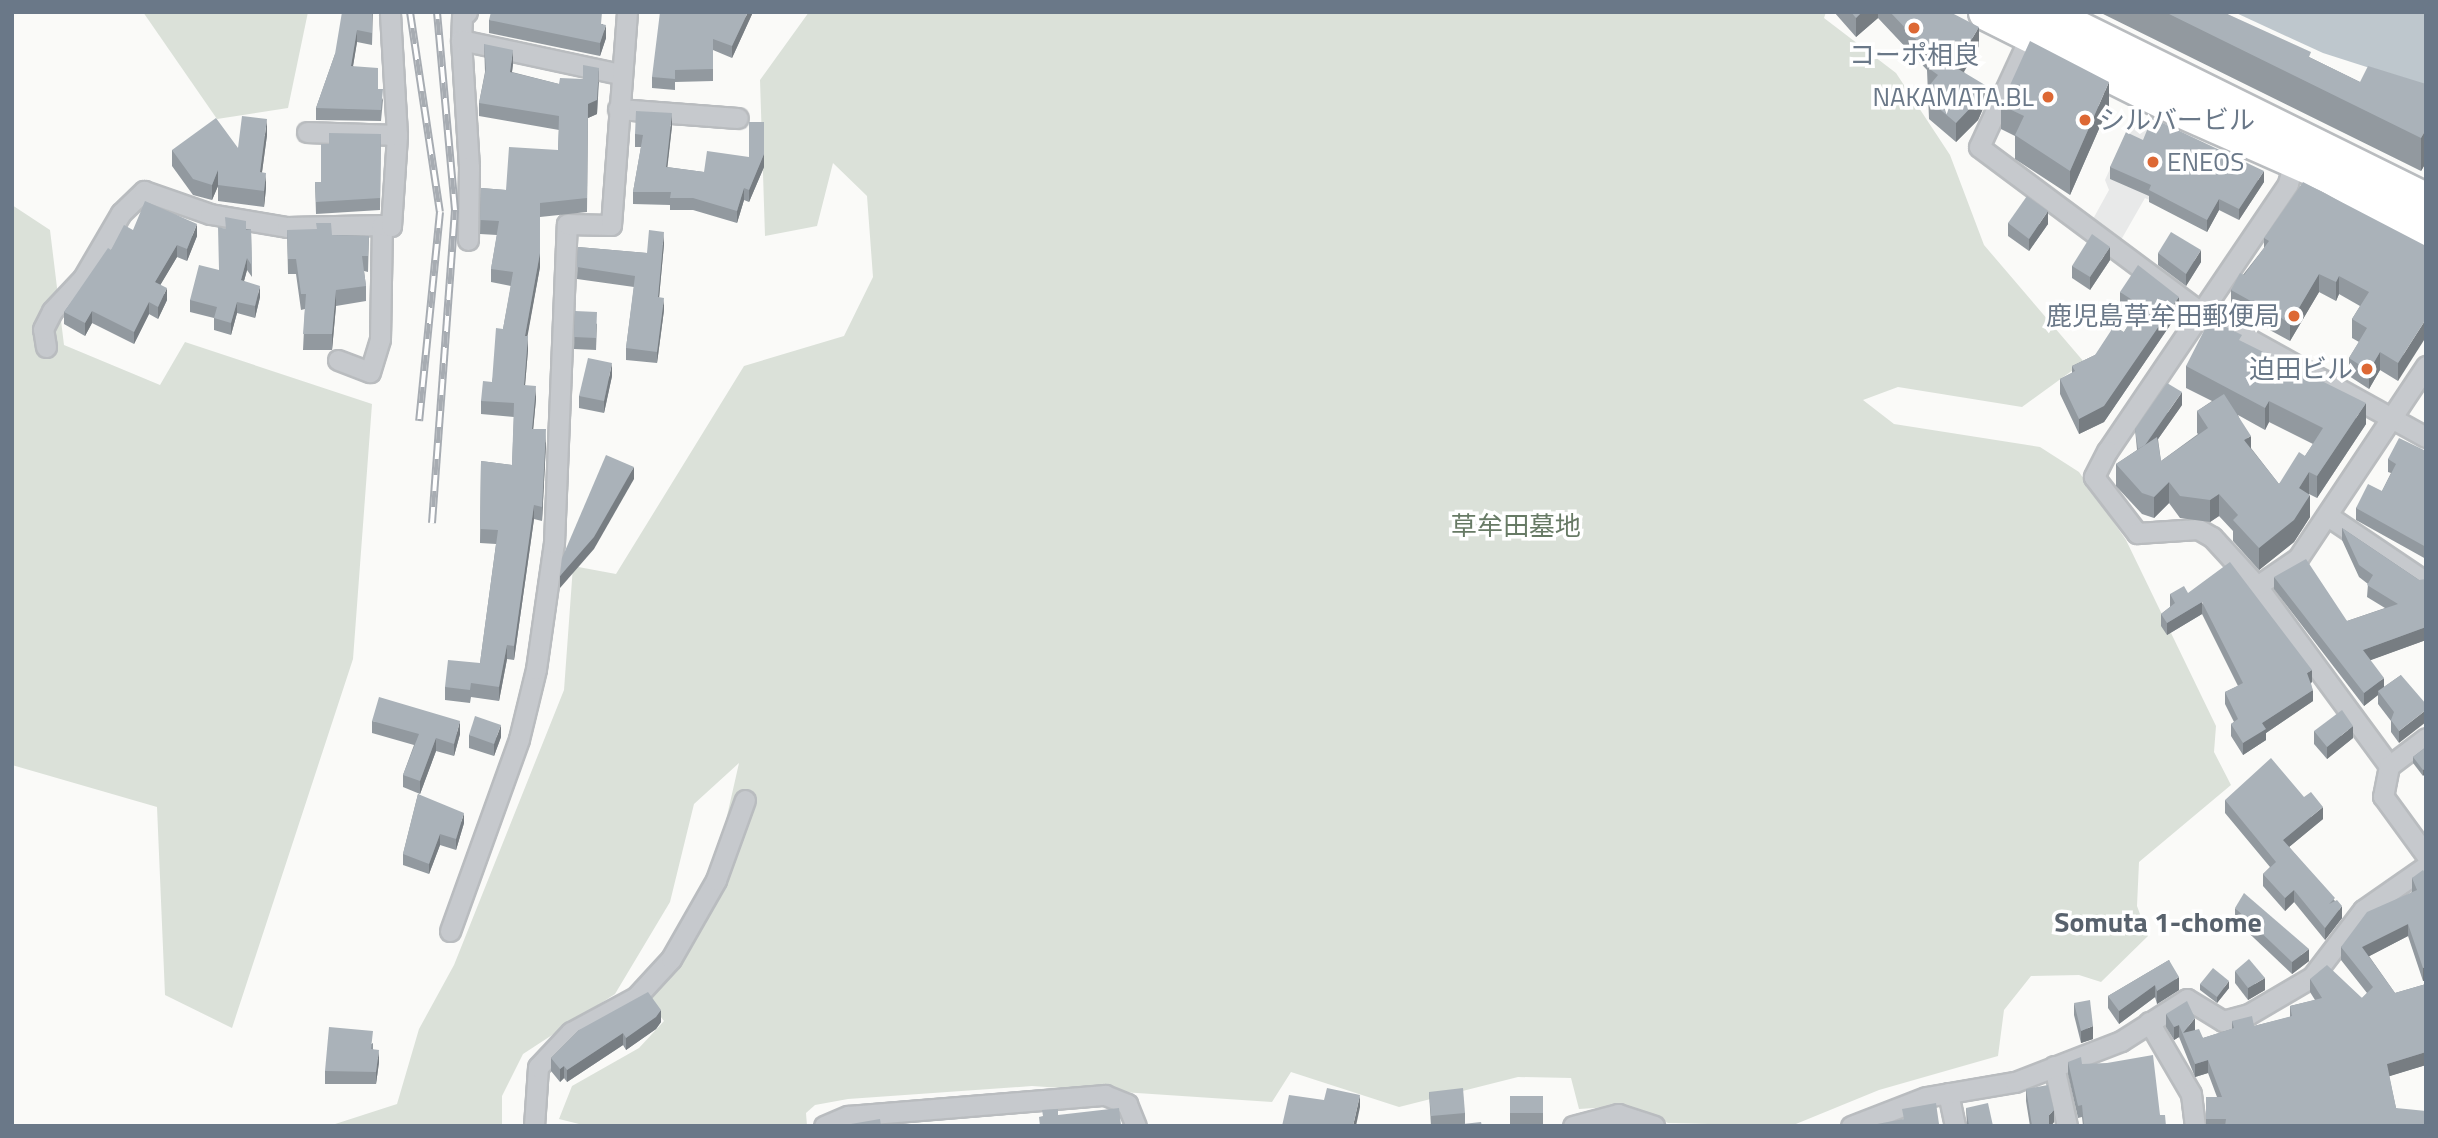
<!DOCTYPE html>
<html>
<head>
<meta charset="utf-8">
<style>
  body { margin:0 }
  #map { position:relative; width:2438px; height:1138px; overflow:hidden; background:#fafaf8; font-family:"Titillium Web","Noto Sans JP",sans-serif }
  div>[style] { position:absolute }
  .built>* { inset:0; background:#e8e9e9 }
  .green>* { inset:0; background:#dbe1d9 }
  .water>* { inset:0; background:#bec7cd }
  .roads { filter:drop-shadow(2px 0 #b9bcbf) drop-shadow(-2px 0 #b9bcbf) drop-shadow(0 2px #b9bcbf) drop-shadow(0 -2px #b9bcbf) }
  .street>* { height:19px; margin:-9.5px; padding:0 9.5px; transform-origin:9.5px; border-radius:9.5px; background:#c6c9cd }
  .highway>* { height:35px; margin:-17.5px; padding:0 17.5px; transform-origin:17.5px; border-radius:17.5px; background:#fff }
  .rail>* { height:8px; margin-top:-4px; transform-origin:0; background:repeating-linear-gradient(90deg,#fff 0 16px,#a7acb2 0 32px); box-sizing:border-box; border-block:2px solid #a7acb2 }
  .wall>* { inset:0; background:#92999f }
  .shaded-wall>* { inset:0; background:#777d82 }
  .building>* { inset:0; background:#aab2b9 }
  .dots>* { width:19px; height:19px; translate:-50% -50%; box-sizing:border-box; border:4px solid #fff; border-radius:50% }
  span { translate:-50% -50%; white-space:nowrap; text-align:center; line-height:1.15; -webkit-text-stroke:7px #fff; paint-order:stroke }
  .poi-label { font-size:26px; color:#6a7888 }
  .right { translate:-100% -50%; text-align:right }
  .left { translate:0 -50%; text-align:left }
  .park-label { font-size:26px; color:#677a65 }
  .neighbourhood-label { font-size:28px; color:#58626d; font-weight:700 }
  .frame { position:absolute; inset:0; border:14px solid #6a7888; pointer-events:none }
</style>
</head>
<body>
<div id="map">
  <div class="built">
    <i style="clip-path:polygon(2134px 115px,2202px 145px,2172px 210px,2145px 198px,2121px 240px,2093px 219px,2109px 190px,2105px 180px)"></i>
  </div>
  <div class="green">
    <i style="clip-path:polygon(143px 12px,308px 12px,288px 108px,217px 119px)"></i>
    <i style="clip-path:polygon(809px 12px,1826px 12px,1824px 18px,1896px 73px,1950px 155px,1984px 245px,2084px 362px,2022px 407px,1898px 387px,1863px 400px,1894px 424px,2040px 447px,2079px 472px,2126px 540px,2216px 726px,2214px 752px,2231px 785px,2139px 862px,2137px 906px,2148px 936px,2101px 982px,2079px 975px,2031px 976px,2004px 1010px,1998px 1056px,1879px 1090px,1791px 1126px,1668px 1123px,1626px 1106px,1579px 1109px,1571px 1078px,1518px 1077px,1399px 1107px,1291px 1072px,1272px 1102px,1032px 1086px,848px 1099px,815px 1105px,806px 1113px,807px 1126px,587px 1126px,559px 1119px,572px 1086px,639px 1048px,664px 1021px,648px 1000px,703px 922px,739px 763px,694px 804px,670px 902px,615px 994px,523px 1054px,502px 1096px,502px 1126px,329px 1126px,397px 1104px,419px 1029px,454px 965px,564px 690px,573px 566px,616px 574px,744px 366px,844px 336px,873px 277px,867px 196px,833px 163px,817px 226px,765px 236px,760px 80px)"></i>
    <i style="clip-path:polygon(12px 205px,50px 230px,64px 345px,160px 385px,185px 342px,372px 404px,353px 659px,232px 1028px,165px 995px,157px 807px,12px 765px)"></i>
  </div>
  <div class="water">
    <i style="clip-path:polygon(2234px 12px,2426px 12px,2426px 86px,2323px 53px)"></i>
  </div>
  <div class="roads">
    <div class="street">
      <i style="left:467px;top:12px;width:6px;rotate:141deg"></i>
      <i style="left:462px;top:16px;width:24px;rotate:92deg"></i>
      <i style="left:461px;top:40px;width:127px;rotate:86.4deg"></i>
      <i style="left:469px;top:167px;width:73px;rotate:90.8deg"></i>
      <i style="left:2031px;top:34px;width:124px;rotate:114.7deg"></i>
      <i style="left:1979px;top:147px;width:278px;rotate:36.7deg"></i>
      <i style="left:2202px;top:313px;width:256px;rotate:29deg"></i>
      <i style="left:461px;top:40px;width:163px;rotate:12.1deg"></i>
      <i style="left:618px;top:109px;width:120px;rotate:4.3deg"></i>
      <i style="left:307px;top:132px;width:90px;rotate:1.9deg"></i>
      <i style="left:2297px;top:152px;width:33px;rotate:106deg"></i>
      <i style="left:2288px;top:184px;width:323px;rotate:124.1deg"></i>
      <i style="left:2107px;top:451px;width:29px;rotate:117deg"></i>
      <i style="left:2094px;top:477px;width:71px;rotate:52.5deg"></i>
      <i style="left:2137px;top:533px;width:61px;rotate:-3.8deg"></i>
      <i style="left:2198px;top:529px;width:16px;rotate:30deg"></i>
      <i style="left:2212px;top:537px;width:67px;rotate:47.4deg"></i>
      <i style="left:2257px;top:586px;width:223px;rotate:53.7deg"></i>
      <i style="left:2389px;top:766px;width:31px;rotate:101deg"></i>
      <i style="left:2383px;top:796px;width:73px;rotate:53.9deg"></i>
      <i style="left:46px;top:347px;width:18px;rotate:-99deg"></i>
      <i style="left:43px;top:329px;width:20px;rotate:-63deg"></i>
      <i style="left:52px;top:311px;width:45px;rotate:-46.8deg"></i>
      <i style="left:83px;top:278px;width:75px;rotate:-59.7deg"></i>
      <i style="left:121px;top:213px;width:32px;rotate:-44deg"></i>
      <i style="left:144px;top:191px;width:70px;rotate:19.2deg"></i>
      <i style="left:210px;top:214px;width:78px;rotate:9.6deg"></i>
      <i style="left:287px;top:227px;width:95px;rotate:-1.2deg"></i>
      <i style="left:338px;top:360px;width:34px;rotate:21deg"></i>
      <i style="left:370px;top:372px;width:34px;rotate:-73deg"></i>
      <i style="left:380px;top:339px;width:114px;rotate:-89deg"></i>
      <i style="left:382px;top:225px;width:9px;rotate:6deg"></i>
      <i style="left:391px;top:226px;width:91px;rotate:-86.2deg"></i>
      <i style="left:397px;top:135px;width:123px;rotate:-93.3deg"></i>
      <i style="left:2328px;top:516px;width:118px;rotate:34deg"></i>
      <i style="left:2257px;top:586px;width:50px;rotate:-34.3deg"></i>
      <i style="left:2298px;top:558px;width:231px;rotate:-56.3deg"></i>
      <i style="left:2389px;top:766px;width:46px;rotate:-37.1deg"></i>
      <i style="left:450px;top:931px;width:204px;rotate:-70.2deg"></i>
      <i style="left:519px;top:739px;width:72px;rotate:-76.3deg"></i>
      <i style="left:536px;top:669px;width:127px;rotate:-81.9deg"></i>
      <i style="left:554px;top:543px;width:319px;rotate:-87.7deg"></i>
      <i style="left:567px;top:224px;width:44px;rotate:1.3deg"></i>
      <i style="left:611px;top:225px;width:214px;rotate:-85.7deg"></i>
      <i style="left:2149px;top:1022px;width:83px;rotate:59.7deg"></i>
      <i style="left:2191px;top:1094px;width:32px;rotate:83deg"></i>
      <i style="left:2054px;top:1066px;width:61px;rotate:77.8deg"></i>
      <i style="left:1948px;top:1093px;width:34px;rotate:78deg"></i>
      <i style="left:534px;top:1126px;width:59px;rotate:-86.1deg"></i>
      <i style="left:538px;top:1067px;width:48px;rotate:-46.7deg"></i>
      <i style="left:571px;top:1032px;width:74px;rotate:-28.3deg"></i>
      <i style="left:636px;top:997px;width:52px;rotate:-47.4deg"></i>
      <i style="left:671px;top:959px;width:91px;rotate:-60.3deg"></i>
      <i style="left:716px;top:880px;width:85px;rotate:-70.1deg"></i>
      <i style="left:824px;top:1126px;width:26px;rotate:-23deg"></i>
      <i style="left:848px;top:1116px;width:258px;rotate:-4.7deg"></i>
      <i style="left:1105px;top:1095px;width:24px;rotate:22deg"></i>
      <i style="left:1127px;top:1104px;width:24px;rotate:68deg"></i>
      <i style="left:1573px;top:1126px;width:47px;rotate:-14.9deg"></i>
      <i style="left:1618px;top:1114px;width:38px;rotate:18deg"></i>
      <i style="left:1851px;top:1126px;width:80px;rotate:-21.1deg"></i>
      <i style="left:1926px;top:1097px;width:90px;rotate:-9.6deg"></i>
      <i style="left:2015px;top:1082px;width:114px;rotate:-21.1deg"></i>
      <i style="left:2121px;top:1041px;width:78px;rotate:-32.5deg"></i>
      <i style="left:2187px;top:999px;width:42px;rotate:31.4deg"></i>
      <i style="left:2223px;top:1021px;width:27px;rotate:-15deg"></i>
      <i style="left:2249px;top:1014px;width:73px;rotate:-30.4deg"></i>
      <i style="left:2312px;top:977px;width:84px;rotate:-52.7deg"></i>
      <i style="left:2363px;top:910px;width:77px;rotate:-34.9deg"></i>
    </div>
    <div class="highway">
      <i style="left:1986px;top:12px;width:217px;rotate:26.6deg"></i>
      <i style="left:2180px;top:109px;width:165px;rotate:23.9deg"></i>
      <i style="left:2331px;top:176px;width:110px;rotate:30.1deg"></i>
      <i style="left:2044px;top:12px;width:426px;rotate:26.3deg"></i>
    </div>
  </div>
  <div class="rail">
    <i style="left:410px;top:12px;width:202px;rotate:81.5deg"></i>
    <i style="left:440px;top:212px;width:210px;rotate:95.7deg"></i>
    <i style="left:432px;top:523px;width:314px;rotate:-85.8deg"></i>
    <i style="left:455px;top:210px;width:199px;rotate:-95.2deg"></i>
  </div>
  <div class="wall">
    <i style="clip-path:polygon(373px 12px,372px 45px,357px 42px,353px 66px,378px 89px,383px 100px,381px 121px,316px 120px,316px 108px,335px 54px)"></i>
    <i style="clip-path:polygon(753px 12px,732px 58px,713px 50px,713px 81px,675px 82px,675px 90px,652px 88px,652px 77px)"></i>
    <i style="clip-path:polygon(1834px 12px,1950px 12px,1979px 46px,1964px 72px,1985px 104px,1978px 120px,1956px 142px,1929px 119px,1927px 70px,1878px 18px,1856px 37px)"></i>
    <i style="clip-path:polygon(2099px 12px,2223px 12px,2311px 58px,2360px 82px,2426px 84px,2426px 166px,2424px 166px,2421px 171px)"></i>
    <i style="clip-path:polygon(489px 20px,603px 24px,606px 38px,600px 56px,489px 33px)"></i>
    <i style="clip-path:polygon(484px 44px,513px 64px,512px 72px,559px 84px,599px 82px,597px 114px,588px 118px,587px 212px,540px 217px,540px 267px,527px 336px,528px 350px,525px 385px,536px 399px,533px 429px,546px 443px,542px 521px,534px 519px,514px 660px,507px 659px,499px 701px,471px 697px,470px 703px,445px 700px,445px 687px,480px 663px,496px 544px,480px 543px,481px 461px,512px 465px,514px 417px,481px 414px,481px 401px,492px 382px,503px 329px,511px 286px,491px 282px,491px 269px,497px 235px,480px 234px,481px 188px,506px 190px,558px 150px,559px 130px,479px 116px,479px 103px,485px 72px)"></i>
    <i style="clip-path:polygon(2001px 105px,2109px 106px,2070px 195px,2015px 159px,2015px 136px,2001px 129px)"></i>
    <i style="clip-path:polygon(764px 122px,764px 167px,749px 202px,744px 200px,737px 223px,693px 210px,670px 210px,670px 205px,633px 204px,633px 192px,641px 147px,635px 147px,635px 134px,672px 126px,667px 167px,704px 172px,749px 157px)"></i>
    <i style="clip-path:polygon(381px 134px,380px 210px,316px 214px,315px 182px,321px 182px,329px 144px)"></i>
    <i style="clip-path:polygon(267px 135px,262px 172px,266px 188px,264px 207px,218px 201px,218px 186px,212px 200px,193px 195px,172px 166px,172px 150px,238px 148px)"></i>
    <i style="clip-path:polygon(2143px 140px,2264px 182px,2239px 220px,2219px 210px,2207px 232px,2149px 202px,2149px 196px,2110px 179px,2110px 167px)"></i>
    <i style="clip-path:polygon(2008px 223px,2048px 224px,2029px 251px,2008px 236px)"></i>
    <i style="clip-path:polygon(225px 229px,251px 229px,252px 277px,247px 270px,244px 281px,260px 297px,255px 318px,237px 313px,231px 335px,214px 330px,214px 318px,190px 312px,190px 300px,219px 270px)"></i>
    <i style="clip-path:polygon(133px 230px,197px 236px,187px 261px,177px 257px,160px 285px,167px 300px,158px 319px,149px 314px,134px 344px,92px 323px,85px 336px,64px 324px,64px 312px,111px 250px)"></i>
    <i style="clip-path:polygon(287px 230px,332px 235px,369px 236px,368px 272px,364px 271px,366px 286px,366px 301px,336px 306px,332px 350px,303px 350px,305px 309px,301px 310px,296px 274px,288px 274px)"></i>
    <i style="clip-path:polygon(2264px 238px,2426px 246px,2398px 381px,2380px 370px,2369px 389px,2349px 376px,2349px 358px,2359px 342px,2352px 338px,2352px 319px,2360px 306px,2339px 294px,2336px 301px,2319px 292px,2290px 341px,2231px 309px,2231px 290px,2264px 248px)"></i>
    <i style="clip-path:polygon(664px 244px,659px 298px,664px 310px,657px 363px,626px 360px,626px 348px,634px 287px,577px 279px,578px 247px,647px 253px)"></i>
    <i style="clip-path:polygon(2158px 253px,2201px 262px,2186px 286px,2158px 265px)"></i>
    <i style="clip-path:polygon(2110px 260px,2090px 290px,2072px 278px,2072px 266px)"></i>
    <i style="clip-path:polygon(2120px 292px,2179px 312px,2104px 422px,2079px 434px,2060px 394px,2060px 379px,2072px 373px,2072px 366px,2095px 355px,2124px 332px,2134px 316px,2120px 307px)"></i>
    <i style="clip-path:polygon(575px 311px,597px 324px,596px 350px,574px 349px)"></i>
    <i style="clip-path:polygon(evenodd,2242px 342px,2366px 424px,2317px 498px,2309px 494px,2309px 495px,2310px 517px,2294px 542px,2259px 570px,2233px 541px,2233px 531px,2219px 516px,2210px 522px,2180px 518px,2169px 503px,2154px 518px,2142px 514px,2116px 486px,2116px 464px,2137px 450px,2135px 429px,2182px 405px,2158px 439px,2161px 461px,2198px 434px,2197px 433px,2197px 411px,2212px 401px,2186px 388px,2186px 366px,2242px 342px,2238px 415px,2265px 430px,2269px 422px,2313px 444px,2305px 456px,2279px 484px,2251px 448px,2238px 415px)"></i>
    <i style="clip-path:polygon(612px 376px,604px 413px,579px 408px,579px 396px)"></i>
    <i style="clip-path:polygon(2426px 451px,2426px 559px,2356px 520px,2356px 508px,2382px 491px,2391px 473px,2388px 472px,2388px 459px)"></i>
    <i style="clip-path:polygon(2342px 528px,2419px 580px,2426px 640px,2370px 660px,2384px 687px,2401px 675px,2399px 743px,2391px 732px,2391px 721px,2378px 704px,2378px 695px,2364px 706px,2274px 589px,2274px 577px,2347px 621px,2385px 608px,2367px 597px,2368px 584px,2359px 577px,2342px 540px)"></i>
    <i style="clip-path:polygon(2188px 593px,2312px 682px,2311px 683px,2313px 701px,2266px 733px,2266px 740px,2243px 755px,2231px 736px,2231px 724px,2234px 722px,2225px 704px,2225px 692px,2238px 686px,2202px 614px,2167px 635px,2161px 626px,2161px 614px,2170px 607px,2170px 594px)"></i>
    <i style="clip-path:polygon(372px 721px,460px 734px,454px 756px,436px 751px,420px 794px,403px 787px,403px 775px,414px 745px,372px 733px)"></i>
    <i style="clip-path:polygon(2314px 731px,2353px 738px,2327px 759px,2314px 744px)"></i>
    <i style="clip-path:polygon(469px 735px,501px 737px,494px 756px,469px 748px)"></i>
    <i style="clip-path:polygon(2426px 747px,2423px 776px,2413px 763px,2413px 757px)"></i>
    <i style="clip-path:polygon(418px 794px,464px 823px,456px 850px,440px 845px,429px 874px,403px 865px,403px 854px)"></i>
    <i style="clip-path:polygon(2225px 800px,2323px 819px,2289px 847px,2335px 901px,2342px 918px,2325px 940px,2294px 902px,2285px 911px,2263px 886px,2263px 874px,2270px 867px,2225px 813px)"></i>
    <i style="clip-path:polygon(2426px 874px,2426px 980px,2423px 981px,2408px 936px,2369px 956px,2395px 993px,2426px 984px,2426px 1065px,2389px 1076px,2396px 1108px,2426px 1126px,2206px 1126px,2206px 1097px,2217px 1097px,2208px 1073px,2195px 1077px,2179px 1037px,2174px 1040px,2166px 1027px,2166px 1014px,2195px 1030px,2203px 1038px,2232px 1029px,2232px 1021px,2254px 1026px,2290px 1017px,2290px 1006px,2315px 1000px,2310px 992px,2310px 979px,2362px 998px,2367px 993px,2341px 960px,2341px 947px,2412px 892px,2412px 878px)"></i>
    <i style="clip-path:polygon(2235px 908px,2309px 961px,2292px 974px,2235px 920px)"></i>
    <i style="clip-path:polygon(2169px 960px,2179px 990px,2157px 1004px,2155px 997px,2119px 1024px,2108px 1008px,2108px 996px)"></i>
    <i style="clip-path:polygon(2235px 971px,2265px 990px,2248px 1000px,2235px 983px)"></i>
    <i style="clip-path:polygon(2200px 984px,2229px 988px,2217px 1003px,2200px 990px)"></i>
    <i style="clip-path:polygon(2074px 1003px,2093px 1039px,2081px 1043px,2074px 1015px)"></i>
    <i style="clip-path:polygon(661px 1022px,656px 1029px,626px 1050px,623px 1045px,567px 1082px,564px 1078px,560px 1082px,551px 1071px,551px 1058px,579px 1030px)"></i>
    <i style="clip-path:polygon(373px 1043px,373px 1049px,379px 1062px,376px 1084px,325px 1084px,325px 1071px)"></i>
    <i style="clip-path:polygon(2068px 1062px,2082px 1064px,2160px 1115px,2166px 1126px,2083px 1126px,2082px 1117px,2078px 1118px,2068px 1074px)"></i>
    <i style="clip-path:polygon(2026px 1089px,2054px 1122px,2051px 1126px,2030px 1126px,2026px 1101px)"></i>
    <i style="clip-path:polygon(1429px 1092px,1465px 1113px,1465px 1124px,1463px 1125px,1431px 1126px)"></i>
    <i style="clip-path:polygon(1510px 1096px,1543px 1096px,1543px 1125px,1510px 1125px)"></i>
    <i style="clip-path:polygon(1966px 1108px,1993px 1126px,1967px 1126px)"></i>
  </div>
  <div class="shaded-wall">
    <i style="clip-path:polygon(748px 12px,753px 12px,732px 58px,732px 46px)"></i>
    <i style="clip-path:polygon(1862px 12px,1878px 12px,1878px 18px,1856px 37px,1856px 18px)"></i>
    <i style="clip-path:polygon(606px 25px,606px 38px,600px 56px,600px 43px)"></i>
    <i style="clip-path:polygon(1979px 27px,1979px 46px,1955px 86px,1955px 67px)"></i>
    <i style="clip-path:polygon(357px 30px,357px 42px,351px 78px,351px 66px)"></i>
    <i style="clip-path:polygon(513px 50px,513px 64px,510px 86px,510px 72px)"></i>
    <i style="clip-path:polygon(599px 68px,597px 114px,588px 118px,587px 212px,588px 104px)"></i>
    <i style="clip-path:polygon(2109px 82px,2109px 106px,2070px 195px,2070px 171px)"></i>
    <i style="clip-path:polygon(1985px 85px,1985px 104px,1978px 120px,1956px 142px,1956px 123px)"></i>
    <i style="clip-path:polygon(672px 113px,672px 126px,666px 180px,666px 167px)"></i>
    <i style="clip-path:polygon(267px 119px,267px 135px,260px 187px,260px 172px)"></i>
    <i style="clip-path:polygon(2424px 133px,2424px 166px,2421px 171px,2421px 138px)"></i>
    <i style="clip-path:polygon(764px 154px,764px 167px,749px 202px,749px 190px)"></i>
    <i style="clip-path:polygon(218px 170px,218px 186px,212px 200px,212px 185px)"></i>
    <i style="clip-path:polygon(2264px 171px,2264px 182px,2239px 220px,2239px 209px)"></i>
    <i style="clip-path:polygon(266px 173px,266px 188px,264px 207px,264px 191px)"></i>
    <i style="clip-path:polygon(744px 188px,744px 200px,737px 223px,737px 211px)"></i>
    <i style="clip-path:polygon(2219px 199px,2219px 210px,2207px 232px,2207px 220px)"></i>
    <i style="clip-path:polygon(2048px 211px,2048px 224px,2029px 251px,2029px 239px)"></i>
    <i style="clip-path:polygon(197px 224px,197px 236px,187px 261px,187px 249px)"></i>
    <i style="clip-path:polygon(664px 232px,664px 244px,658px 309px,658px 297px)"></i>
    <i style="clip-path:polygon(177px 245px,177px 257px,155px 294px,155px 282px)"></i>
    <i style="clip-path:polygon(2110px 247px,2110px 260px,2090px 290px,2090px 277px)"></i>
    <i style="clip-path:polygon(2201px 250px,2201px 262px,2186px 286px,2186px 274px)"></i>
    <i style="clip-path:polygon(540px 253px,540px 267px,525px 350px,525px 336px)"></i>
    <i style="clip-path:polygon(247px 258px,247px 270px,241px 292px,241px 280px)"></i>
    <i style="clip-path:polygon(2319px 274px,2319px 292px,2290px 341px,2290px 323px)"></i>
    <i style="clip-path:polygon(2339px 276px,2339px 294px,2336px 301px,2336px 282px)"></i>
    <i style="clip-path:polygon(260px 286px,260px 297px,255px 318px,255px 306px)"></i>
    <i style="clip-path:polygon(167px 288px,167px 300px,158px 319px,158px 307px)"></i>
    <i style="clip-path:polygon(336px 290px,336px 306px,332px 350px,332px 334px)"></i>
    <i style="clip-path:polygon(2179px 297px,2179px 312px,2104px 422px,2079px 434px,2079px 419px)"></i>
    <i style="clip-path:polygon(664px 298px,664px 310px,657px 363px,657px 352px)"></i>
    <i style="clip-path:polygon(149px 302px,149px 314px,134px 344px,134px 332px)"></i>
    <i style="clip-path:polygon(237px 302px,237px 313px,231px 335px,231px 323px)"></i>
    <i style="clip-path:polygon(92px 311px,92px 323px,85px 336px,85px 323px)"></i>
    <i style="clip-path:polygon(2426px 319px,2426px 337px,2398px 381px,2398px 363px)"></i>
    <i style="clip-path:polygon(528px 336px,528px 350px,524px 398px,524px 385px)"></i>
    <i style="clip-path:polygon(2380px 352px,2380px 370px,2369px 389px,2369px 371px)"></i>
    <i style="clip-path:polygon(612px 363px,612px 376px,604px 413px,604px 401px)"></i>
    <i style="clip-path:polygon(536px 386px,536px 399px,532px 443px,532px 429px)"></i>
    <i style="clip-path:polygon(2182px 392px,2182px 405px,2139px 466px,2139px 454px)"></i>
    <i style="clip-path:polygon(2269px 401px,2269px 422px,2265px 430px,2265px 408px)"></i>
    <i style="clip-path:polygon(2366px 403px,2366px 424px,2317px 498px,2317px 476px)"></i>
    <i style="clip-path:polygon(546px 429px,546px 443px,542px 521px,542px 507px)"></i>
    <i style="clip-path:polygon(2251px 436px,2251px 457px,2244px 440px)"></i>
    <i style="clip-path:polygon(634px 467px,634px 479px,594px 549px,560px 588px,560px 576px)"></i>
    <i style="clip-path:polygon(2309px 472px,2309px 494px,2299px 509px,2299px 488px)"></i>
    <i style="clip-path:polygon(2169px 482px,2169px 503px,2154px 518px,2154px 497px)"></i>
    <i style="clip-path:polygon(2219px 494px,2219px 516px,2210px 522px,2210px 500px)"></i>
    <i style="clip-path:polygon(2310px 495px,2310px 517px,2294px 542px,2259px 570px,2259px 548px)"></i>
    <i style="clip-path:polygon(534px 505px,534px 519px,514px 660px,514px 646px)"></i>
    <i style="clip-path:polygon(2202px 602px,2202px 614px,2167px 635px,2167px 623px)"></i>
    <i style="clip-path:polygon(2426px 627px,2426px 640px,2363px 663px,2363px 650px)"></i>
    <i style="clip-path:polygon(507px 645px,507px 659px,499px 701px,499px 687px)"></i>
    <i style="clip-path:polygon(2312px 670px,2312px 682px,2307px 685px,2307px 673px)"></i>
    <i style="clip-path:polygon(2384px 678px,2384px 691px,2378px 691px,2378px 695px,2364px 706px,2364px 693px)"></i>
    <i style="clip-path:polygon(2313px 690px,2313px 701px,2266px 733px,2266px 740px,2243px 755px,2243px 743px,2262px 723px)"></i>
    <i style="clip-path:polygon(2426px 710px,2426px 722px,2399px 743px,2399px 731px)"></i>
    <i style="clip-path:polygon(460px 721px,460px 734px,454px 756px,454px 744px)"></i>
    <i style="clip-path:polygon(501px 725px,501px 737px,494px 756px,494px 744px)"></i>
    <i style="clip-path:polygon(2353px 726px,2353px 738px,2327px 759px,2327px 747px)"></i>
    <i style="clip-path:polygon(436px 738px,436px 751px,420px 794px,420px 781px)"></i>
    <i style="clip-path:polygon(2426px 767px,2426px 773px,2423px 776px,2423px 770px)"></i>
    <i style="clip-path:polygon(2323px 807px,2323px 819px,2283px 852px,2283px 840px)"></i>
    <i style="clip-path:polygon(464px 813px,464px 823px,456px 850px,456px 839px)"></i>
    <i style="clip-path:polygon(440px 834px,440px 845px,429px 874px,429px 864px)"></i>
    <i style="clip-path:polygon(2294px 890px,2294px 902px,2285px 911px,2285px 898px)"></i>
    <i style="clip-path:polygon(2342px 906px,2342px 918px,2325px 940px,2325px 928px)"></i>
    <i style="clip-path:polygon(2408px 924px,2408px 936px,2362px 960px,2362px 947px)"></i>
    <i style="clip-path:polygon(2309px 949px,2309px 961px,2292px 974px,2292px 962px)"></i>
    <i style="clip-path:polygon(2426px 967px,2426px 980px,2423px 981px,2423px 968px)"></i>
    <i style="clip-path:polygon(2179px 977px,2179px 990px,2157px 1004px,2157px 991px)"></i>
    <i style="clip-path:polygon(2265px 978px,2265px 990px,2248px 1000px,2248px 988px)"></i>
    <i style="clip-path:polygon(2229px 981px,2229px 988px,2217px 1003px,2217px 997px)"></i>
    <i style="clip-path:polygon(2155px 985px,2155px 997px,2119px 1024px,2119px 1011px)"></i>
    <i style="clip-path:polygon(661px 1010px,661px 1022px,656px 1029px,626px 1050px,626px 1038px)"></i>
    <i style="clip-path:polygon(2195px 1018px,2195px 1031px,2183px 1033px)"></i>
    <i style="clip-path:polygon(2179px 1025px,2179px 1037px,2174px 1040px,2174px 1027px)"></i>
    <i style="clip-path:polygon(2093px 1026px,2093px 1039px,2081px 1043px,2081px 1031px)"></i>
    <i style="clip-path:polygon(623px 1033px,623px 1045px,567px 1082px,567px 1070px)"></i>
    <i style="clip-path:polygon(379px 1050px,379px 1062px,376px 1084px,376px 1072px)"></i>
    <i style="clip-path:polygon(2426px 1052px,2426px 1065px,2387px 1077px,2387px 1064px)"></i>
    <i style="clip-path:polygon(2208px 1060px,2208px 1073px,2195px 1077px,2195px 1064px)"></i>
    <i style="clip-path:polygon(564px 1066px,564px 1078px,560px 1082px,560px 1069px)"></i>
    <i style="clip-path:polygon(1360px 1095px,1360px 1107px,1356px 1126px,1353px 1126px)"></i>
    <i style="clip-path:polygon(2054px 1110px,2054px 1122px,2051px 1126px,2049px 1126px,2049px 1115px)"></i>
  </div>
  <div class="building">
    <i style="clip-path:polygon(342px 12px,372px 12px,372px 33px,357px 30px,351px 66px,378px 68px,378px 89px,383px 89px,381px 110px,316px 108px,335px 54px)"></i>
    <i style="clip-path:polygon(491px 12px,602px 12px,601px 24px,606px 25px,600px 43px,489px 20px)"></i>
    <i style="clip-path:polygon(660px 12px,748px 12px,732px 46px,713px 39px,713px 69px,675px 70px,675px 79px,652px 77px)"></i>
    <i style="clip-path:polygon(1851px 12px,1862px 12px,1856px 18px)"></i>
    <i style="clip-path:polygon(1890px 12px,1950px 12px,1979px 27px,1955px 67px,1985px 85px,1978px 100px,1956px 123px,1929px 100px,1935px 93px,1928px 87px,1938px 75px,1927px 67px,1931px 55px)"></i>
    <i style="clip-path:polygon(2165px 12px,2223px 12px,2311px 52px,2309px 57px,2360px 82px,2368px 66px,2426px 84px,2426px 134px,2424px 133px,2421px 138px)"></i>
    <i style="clip-path:polygon(2030px 41px,2109px 82px,2070px 171px,2015px 135px,2024px 116px,2001px 105px)"></i>
    <i style="clip-path:polygon(484px 44px,513px 50px,510px 72px,559px 84px,560px 78px,583px 79px,583px 65px,599px 68px,597px 100px,588px 104px,587px 198px,540px 203px,540px 253px,525px 336px,528px 336px,524px 385px,536px 386px,532px 429px,546px 429px,542px 507px,534px 505px,514px 646px,507px 645px,499px 687px,471px 683px,470px 690px,445px 687px,448px 660px,480px 663px,498px 530px,480px 529px,481px 461px,512px 465px,514px 403px,481px 401px,483px 381px,492px 382px,496px 328px,503px 329px,513px 272px,491px 269px,499px 221px,480px 220px,481px 188px,506px 190px,509px 147px,558px 150px,559px 116px,479px 103px,486px 69px)"></i>
    <i style="clip-path:polygon(636px 111px,672px 113px,666px 167px,704px 172px,707px 151px,749px 157px,749px 122px,764px 122px,764px 154px,749px 190px,744px 188px,737px 211px,693px 198px,670px 198px,671px 192px,633px 192px,643px 135px,635px 134px)"></i>
    <i style="clip-path:polygon(242px 116px,267px 119px,260px 172px,266px 173px,264px 191px,218px 185px,218px 170px,212px 185px,193px 179px,172px 150px,216px 118px,238px 148px)"></i>
    <i style="clip-path:polygon(2152px 118px,2264px 171px,2239px 209px,2219px 199px,2207px 220px,2149px 190px,2151px 185px,2110px 167px,2126px 132px,2143px 140px)"></i>
    <i style="clip-path:polygon(329px 133px,381px 134px,380px 198px,316px 202px,315px 182px,321px 182px,321px 144px,329px 144px)"></i>
    <i style="clip-path:polygon(2303px 182px,2426px 246px,2426px 319px,2398px 363px,2380px 352px,2369px 371px,2349px 358px,2367px 328px,2352px 319px,2369px 292px,2339px 276px,2336px 282px,2319px 274px,2290px 323px,2231px 290px,2240px 273px,2244px 275px,2269px 241px,2264px 238px)"></i>
    <i style="clip-path:polygon(2027px 196px,2048px 211px,2029px 239px,2008px 223px)"></i>
    <i style="clip-path:polygon(145px 201px,197px 224px,187px 249px,177px 245px,155px 282px,167px 288px,158px 307px,149px 302px,134px 332px,92px 311px,85px 323px,64px 312px,108px 248px,111px 250px,124px 225px,133px 230px)"></i>
    <i style="clip-path:polygon(225px 217px,246px 221px,246px 230px,251px 229px,252px 266px,247px 258px,241px 280px,260px 286px,255px 306px,237px 302px,231px 323px,214px 318px,217px 307px,190px 300px,199px 265px,219px 270px,218px 227px,226px 229px)"></i>
    <i style="clip-path:polygon(316px 223px,331px 223px,332px 235px,369px 236px,368px 256px,362px 256px,366px 286px,336px 290px,332px 334px,303px 334px,306px 294px,301px 294px,296px 259px,288px 259px,287px 230px,317px 229px)"></i>
    <i style="clip-path:polygon(649px 230px,664px 232px,658px 297px,664px 298px,657px 352px,626px 348px,635px 276px,577px 267px,578px 247px,647px 253px)"></i>
    <i style="clip-path:polygon(2171px 232px,2201px 250px,2186px 274px,2158px 253px)"></i>
    <i style="clip-path:polygon(2092px 234px,2110px 247px,2090px 277px,2072px 266px)"></i>
    <i style="clip-path:polygon(2138px 265px,2179px 297px,2104px 406px,2079px 419px,2060px 379px,2075px 371px,2072px 366px,2095px 355px,2114px 326px,2124px 332px,2140px 305px,2120px 292px)"></i>
    <i style="clip-path:polygon(575px 311px,597px 312px,596px 338px,574px 337px)"></i>
    <i style="clip-path:polygon(2210px 319px,2242px 335px,2239px 340px,2366px 403px,2317px 476px,2309px 472px,2299px 488px,2310px 495px,2294px 520px,2259px 548px,2233px 520px,2238px 515px,2219px 494px,2210px 500px,2180px 496px,2169px 482px,2154px 497px,2142px 493px,2116px 464px,2157px 437px,2161px 461px,2208px 428px,2197px 411px,2224px 394px,2251px 436px,2244px 440px,2279px 484px,2299px 452px,2305px 456px,2323px 428px,2269px 401px,2265px 408px,2186px 366px)"></i>
    <i style="clip-path:polygon(588px 358px,612px 363px,604px 401px,579px 396px)"></i>
    <i style="clip-path:polygon(2167px 383px,2182px 392px,2145px 445px,2138px 449px,2135px 429px)"></i>
    <i style="clip-path:polygon(2399px 438px,2426px 451px,2426px 475px,2424px 478px,2426px 479px,2426px 547px,2356px 508px,2368px 484px,2382px 491px,2396px 464px,2388px 459px)"></i>
    <i style="clip-path:polygon(606px 455px,634px 467px,594px 537px,560px 576px,562px 558px)"></i>
    <i style="clip-path:polygon(2342px 528px,2419px 580px,2426px 579px,2426px 627px,2363px 650px,2384px 678px,2364px 693px,2274px 577px,2306px 559px,2347px 621px,2398px 604px,2367px 585px,2373px 575px,2359px 565px)"></i>
    <i style="clip-path:polygon(2230px 562px,2312px 670px,2307px 673px,2313px 690px,2262px 723px,2266px 729px,2243px 743px,2231px 724px,2238px 719px,2225px 692px,2243px 683px,2202px 602px,2167px 623px,2161px 614px,2175px 603px,2170px 594px,2184px 586px,2188px 593px)"></i>
    <i style="clip-path:polygon(2401px 675px,2426px 704px,2426px 710px,2399px 731px,2391px 720px,2394px 712px,2378px 691px)"></i>
    <i style="clip-path:polygon(379px 697px,460px 721px,454px 744px,436px 738px,420px 781px,403px 775px,419px 734px,372px 721px)"></i>
    <i style="clip-path:polygon(2342px 710px,2353px 726px,2327px 747px,2314px 731px)"></i>
    <i style="clip-path:polygon(475px 716px,501px 725px,494px 744px,469px 735px)"></i>
    <i style="clip-path:polygon(2426px 747px,2426px 767px,2423px 770px,2413px 757px)"></i>
    <i style="clip-path:polygon(2271px 758px,2304px 797px,2311px 792px,2323px 807px,2283px 840px,2335px 898px,2329px 904px,2337px 900px,2342px 906px,2325px 928px,2294px 890px,2285px 898px,2263px 874px,2276px 862px,2225px 800px)"></i>
    <i style="clip-path:polygon(418px 794px,464px 813px,456px 839px,440px 834px,429px 864px,403px 854px)"></i>
    <i style="clip-path:polygon(2423px 870px,2426px 874px,2426px 967px,2423px 968px,2408px 924px,2362px 947px,2395px 993px,2426px 984px,2426px 1052px,2387px 1064px,2396px 1108px,2426px 1111px,2426px 1126px,2225px 1126px,2226px 1119px,2206px 1119px,2206px 1097px,2222px 1097px,2208px 1060px,2195px 1064px,2179px 1025px,2174px 1027px,2166px 1014px,2187px 1001px,2195px 1018px,2183px 1033px,2199px 1029px,2203px 1038px,2234px 1028px,2232px 1021px,2252px 1016px,2254px 1026px,2292px 1016px,2290px 1006px,2322px 998px,2310px 979px,2327px 965px,2362px 998px,2373px 987px,2341px 947px,2367px 912px,2417px 890px,2412px 878px)"></i>
    <i style="clip-path:polygon(2244px 893px,2309px 949px,2292px 962px,2235px 908px)"></i>
    <i style="clip-path:polygon(2249px 959px,2265px 978px,2248px 988px,2235px 971px)"></i>
    <i style="clip-path:polygon(2169px 960px,2179px 977px,2157px 991px,2155px 985px,2119px 1011px,2108px 996px)"></i>
    <i style="clip-path:polygon(2213px 968px,2229px 981px,2217px 997px,2200px 984px)"></i>
    <i style="clip-path:polygon(648px 992px,661px 1010px,656px 1017px,626px 1038px,623px 1033px,567px 1070px,564px 1066px,560px 1069px,551px 1058px,579px 1030px)"></i>
    <i style="clip-path:polygon(2090px 1000px,2093px 1026px,2081px 1031px,2074px 1003px)"></i>
    <i style="clip-path:polygon(329px 1027px,373px 1031px,371px 1049px,379px 1050px,376px 1072px,325px 1071px)"></i>
    <i style="clip-path:polygon(2153px 1055px,2160px 1115px,2165px 1115px,2166px 1126px,2084px 1126px,2082px 1105px,2078px 1106px,2068px 1062px,2081px 1057px,2082px 1064px,2107px 1063px)"></i>
    <i style="clip-path:polygon(2048px 1085px,2054px 1110px,2049px 1115px,2049px 1126px,2032px 1126px,2026px 1089px)"></i>
    <i style="clip-path:polygon(1327px 1088px,1360px 1095px,1353px 1126px,1282px 1126px,1289px 1095px,1324px 1100px)"></i>
    <i style="clip-path:polygon(1463px 1088px,1465px 1113px,1431px 1116px,1429px 1092px)"></i>
    <i style="clip-path:polygon(1510px 1096px,1543px 1096px,1543px 1113px,1510px 1113px)"></i>
    <i style="clip-path:polygon(1936px 1103px,1939px 1124px,1930px 1126px,1878px 1126px,1877px 1124px,1904px 1119px,1902px 1109px)"></i>
    <i style="clip-path:polygon(1988px 1103px,1993px 1126px,1969px 1126px,1966px 1108px)"></i>
    <i style="clip-path:polygon(1119px 1108px,1121px 1125px,1116px 1126px,1040px 1126px,1039px 1117px,1043px 1116px,1042px 1110px,1058px 1109px,1058px 1115px)"></i>
    <i style="clip-path:polygon(880px 1119px,881px 1126px,851px 1126px,851px 1124px)"></i>
    <i style="clip-path:polygon(1481px 1122px,1482px 1126px,1463px 1126px,1463px 1124px)"></i>
  </div>
  <div class="dots">
    <i style="left:1914px;top:28px;background:#dd6834"></i>
    <i style="left:2048px;top:97px;background:#dd6834"></i>
    <i style="left:2085px;top:120px;background:#dd6834"></i>
    <i style="left:2153px;top:162px;background:#dd6834"></i>
    <i style="left:2294px;top:316px;background:#dd6834"></i>
    <i style="left:2367px;top:369px;background:#dd6834"></i>
  </div>
  <div class="poi-label">
    <span style="left:1914px;top:55px">コーポ相良</span>
    <span class="right" style="left:2034px;top:97px">NAKAMATA.BL</span>
    <span class="left" style="left:2099px;top:120px">シルバービル</span>
    <span class="left" style="left:2167px;top:162px">ENEOS</span>
    <span class="right" style="left:2280px;top:316px">鹿児島草牟田郵便局</span>
    <span class="right" style="left:2353px;top:369px">迫田ビル</span>
  </div>
  <div class="park-label">
    <span style="left:1516px;top:526px">草牟田墓地</span>
  </div>
  <div class="neighbourhood-label">
    <span style="left:2158px;top:922px">Somuta 1-chome</span>
  </div>
  <div class="frame"></div>
</div>
</body>
</html>
